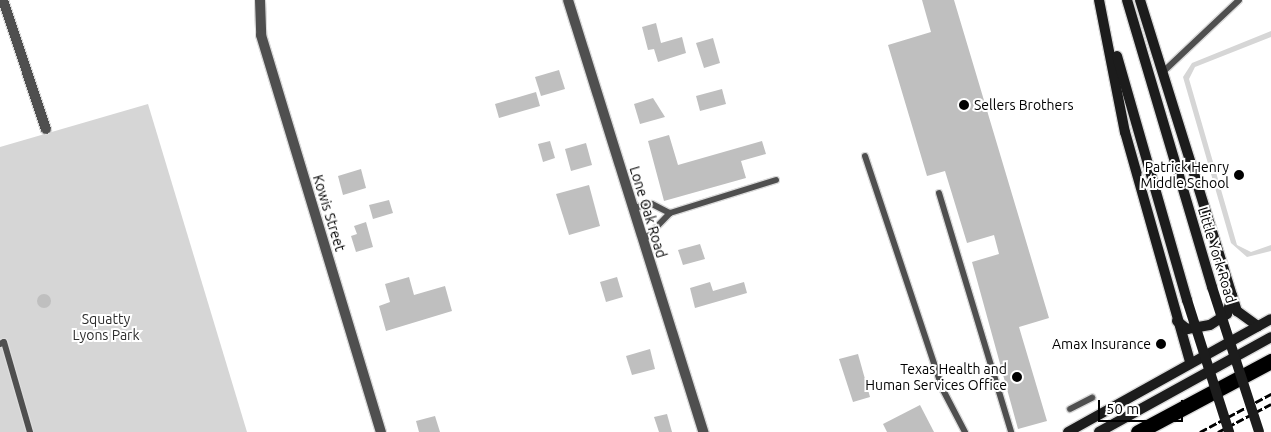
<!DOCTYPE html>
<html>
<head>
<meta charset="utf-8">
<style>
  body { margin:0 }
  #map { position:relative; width:1271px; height:432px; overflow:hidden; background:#fff; font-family:Ubuntu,sans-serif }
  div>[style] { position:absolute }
  .green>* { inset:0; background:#d6d6d6 }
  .building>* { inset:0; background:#bfbfbf }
  .round { border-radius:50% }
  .roads { filter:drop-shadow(1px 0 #dbdbdb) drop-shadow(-1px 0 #dbdbdb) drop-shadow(0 1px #dbdbdb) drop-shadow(0 -1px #dbdbdb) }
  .lane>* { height:6px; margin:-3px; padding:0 3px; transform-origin:3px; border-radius:3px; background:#4f4f4f }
  .street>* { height:10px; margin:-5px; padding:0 5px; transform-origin:5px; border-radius:5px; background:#4f4f4f }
  .secondary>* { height:10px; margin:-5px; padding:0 5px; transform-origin:5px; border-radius:5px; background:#1c1c1c }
  .highway>* { height:15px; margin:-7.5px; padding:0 7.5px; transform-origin:7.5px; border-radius:7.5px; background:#000 }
  .rail>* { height:3px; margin-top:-1.5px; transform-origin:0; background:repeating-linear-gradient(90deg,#000 0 8px,transparent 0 10.5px) }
  .secondary-bridge>* { height:10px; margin:-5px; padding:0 5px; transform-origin:5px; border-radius:5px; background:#1c1c1c }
  .dots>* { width:14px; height:14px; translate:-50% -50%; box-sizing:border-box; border:2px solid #fff; border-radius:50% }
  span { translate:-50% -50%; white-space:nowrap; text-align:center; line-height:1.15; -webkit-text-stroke:4px #fff; paint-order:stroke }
  .poi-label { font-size:14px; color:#000 }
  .left { translate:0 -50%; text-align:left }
  .right { translate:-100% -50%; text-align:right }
  .street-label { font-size:14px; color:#000 }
  .park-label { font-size:14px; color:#2d2d2d }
  .scale { position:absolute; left:1098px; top:400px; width:85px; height:22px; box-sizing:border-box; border:2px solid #000; border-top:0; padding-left:6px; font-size:15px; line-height:18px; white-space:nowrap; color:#000; -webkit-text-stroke:4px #fff; paint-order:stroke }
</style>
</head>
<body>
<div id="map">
  <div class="green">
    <i style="clip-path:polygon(1271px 31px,1271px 37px,1195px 67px,1189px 79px,1237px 245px,1251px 252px,1271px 245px,1271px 251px,1247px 257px,1231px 243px,1183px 77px,1192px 63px)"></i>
    <i style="clip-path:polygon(148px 104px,247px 432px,0 432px,0 147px)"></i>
  </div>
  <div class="building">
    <i style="clip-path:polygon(922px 0,954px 0,1049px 318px,1019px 327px,1047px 421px,1018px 429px,972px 262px,999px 254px,994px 235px,967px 243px,945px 171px,927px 176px,888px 45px,931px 32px)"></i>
    <i style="clip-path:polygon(656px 23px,661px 43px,682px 37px,686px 53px,658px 62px,654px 49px,648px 50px,642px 27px)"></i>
    <i style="clip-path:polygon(713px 38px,720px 63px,704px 68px,696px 43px)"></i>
    <i style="clip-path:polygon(559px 70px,565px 89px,541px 96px,535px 77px)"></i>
    <i style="clip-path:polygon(722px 89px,726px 104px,700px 111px,696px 96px)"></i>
    <i style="clip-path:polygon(536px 92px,540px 106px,499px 118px,495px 104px)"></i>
    <i style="clip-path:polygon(653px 98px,665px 117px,640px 124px,634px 104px)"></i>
    <i style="clip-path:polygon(669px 135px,678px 165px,762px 141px,766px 154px,741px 161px,746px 178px,664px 201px,648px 141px)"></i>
    <i style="clip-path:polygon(550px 141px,555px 158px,543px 162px,538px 144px)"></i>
    <i style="clip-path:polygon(586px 143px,592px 165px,571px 171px,565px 149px)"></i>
    <i style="clip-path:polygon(361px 169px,366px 188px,343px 195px,338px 176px)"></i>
    <i style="clip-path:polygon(589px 185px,600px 226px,569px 235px,556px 194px)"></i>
    <i style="clip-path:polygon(389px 200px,393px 213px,373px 219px,369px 205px)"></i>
    <i style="clip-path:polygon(366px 222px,373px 247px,356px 252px,351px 236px,357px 234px,354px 226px)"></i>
    <i style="clip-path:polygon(700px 244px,705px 259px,683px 265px,678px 250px)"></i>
    <i style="clip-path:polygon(409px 277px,414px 295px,445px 286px,452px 311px,386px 331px,379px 306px,390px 302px,385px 284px)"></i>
    <i style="clip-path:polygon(617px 277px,623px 297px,606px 302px,600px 282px)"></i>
    <i style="clip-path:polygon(710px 282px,713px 291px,744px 282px,747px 293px,695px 308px,690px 288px)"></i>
    <i class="round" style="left:37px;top:294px;width:14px;height:14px"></i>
    <i style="clip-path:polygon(650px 349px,655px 369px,632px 375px,626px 356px)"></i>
    <i style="clip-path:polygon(858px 354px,870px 397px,853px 402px,839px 359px)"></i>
    <i style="clip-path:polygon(920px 405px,934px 432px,887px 432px,883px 424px)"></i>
    <i style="clip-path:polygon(667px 414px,672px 432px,659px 432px,654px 417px)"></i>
    <i style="clip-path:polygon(435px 416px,440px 432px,419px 432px,416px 421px)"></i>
  </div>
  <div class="roads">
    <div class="lane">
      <i style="left:1164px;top:71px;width:103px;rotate:-43.4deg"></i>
      <i style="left:865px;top:156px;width:244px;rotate:71.6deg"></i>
      <i style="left:942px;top:388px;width:50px;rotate:62.4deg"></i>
      <i style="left:939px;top:193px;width:250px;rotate:73.2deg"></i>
      <i style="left:633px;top:208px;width:19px;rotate:-12deg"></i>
      <i style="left:652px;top:204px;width:20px;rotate:27deg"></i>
      <i style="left:643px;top:241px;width:39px;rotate:-46deg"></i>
      <i style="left:670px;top:213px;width:111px;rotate:-17.3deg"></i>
      <i style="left:0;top:344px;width:4px;rotate:-27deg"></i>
      <i style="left:4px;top:342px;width:94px;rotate:73.9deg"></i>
      <i style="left:1070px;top:409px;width:25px;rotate:-27deg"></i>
    </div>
    <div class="street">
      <i style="left:3px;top:0;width:136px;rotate:71.6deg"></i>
      <i style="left:260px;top:0;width:35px;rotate:88deg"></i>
      <i style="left:261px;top:35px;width:415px;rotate:73.2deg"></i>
      <i style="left:568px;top:0;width:453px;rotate:72.6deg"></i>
    </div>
    <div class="secondary">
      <i style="left:1099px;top:0;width:135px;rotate:78.9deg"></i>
      <i style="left:1125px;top:132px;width:239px;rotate:74.2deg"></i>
      <i style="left:1127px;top:0;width:299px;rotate:73.5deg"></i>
      <i style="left:1140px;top:0;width:326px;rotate:72.7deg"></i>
      <i style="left:1237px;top:311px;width:26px;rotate:36deg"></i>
      <i style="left:1117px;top:56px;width:254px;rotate:74deg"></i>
      <i style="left:1177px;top:321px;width:13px;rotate:39deg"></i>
      <i style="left:1187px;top:329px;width:23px;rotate:-10deg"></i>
      <i style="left:1210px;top:325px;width:20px;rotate:-33deg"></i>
      <i style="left:1227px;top:314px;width:19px;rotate:-74deg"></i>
      <i style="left:1068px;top:432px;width:232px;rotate:-29.1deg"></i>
      <i style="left:1099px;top:432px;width:196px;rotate:-28.9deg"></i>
    </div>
    <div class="highway">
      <i style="left:1138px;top:432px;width:151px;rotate:-28.1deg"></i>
    </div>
  </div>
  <div class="rail">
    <i style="left:1200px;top:432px;width:81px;rotate:-28.2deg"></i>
    <i style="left:1218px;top:432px;width:60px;rotate:-27.8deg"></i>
  </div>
  <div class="secondary-bridge">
    <i style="left:1212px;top:287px;width:152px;rotate:72deg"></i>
    <i style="left:1187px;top:300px;width:139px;rotate:72.3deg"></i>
  </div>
  <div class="dots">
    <i style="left:964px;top:105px;background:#000"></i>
    <i style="left:1239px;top:175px;background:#000"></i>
    <i style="left:1161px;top:344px;background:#000"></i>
    <i style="left:1017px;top:377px;background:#000"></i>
  </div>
  <div class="poi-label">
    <span class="left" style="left:974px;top:105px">Sellers Brothers</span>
    <span class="right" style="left:1229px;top:175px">Patrick Henry<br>Middle School</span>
    <span class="right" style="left:1151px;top:344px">Amax Insurance</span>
    <span class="right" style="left:1007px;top:377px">Texas Health and<br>Human Services Office</span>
  </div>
  <div class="street-label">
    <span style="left:648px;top:212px;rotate:73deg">Lone Oak Road</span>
    <span style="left:329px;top:213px;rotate:73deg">Kowis Street</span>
    <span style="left:1217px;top:255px;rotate:73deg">Little York Road</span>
  </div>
  <div class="park-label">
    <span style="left:106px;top:327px">Squatty<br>Lyons Park</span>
  </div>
  <div class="scale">50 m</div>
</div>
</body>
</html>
